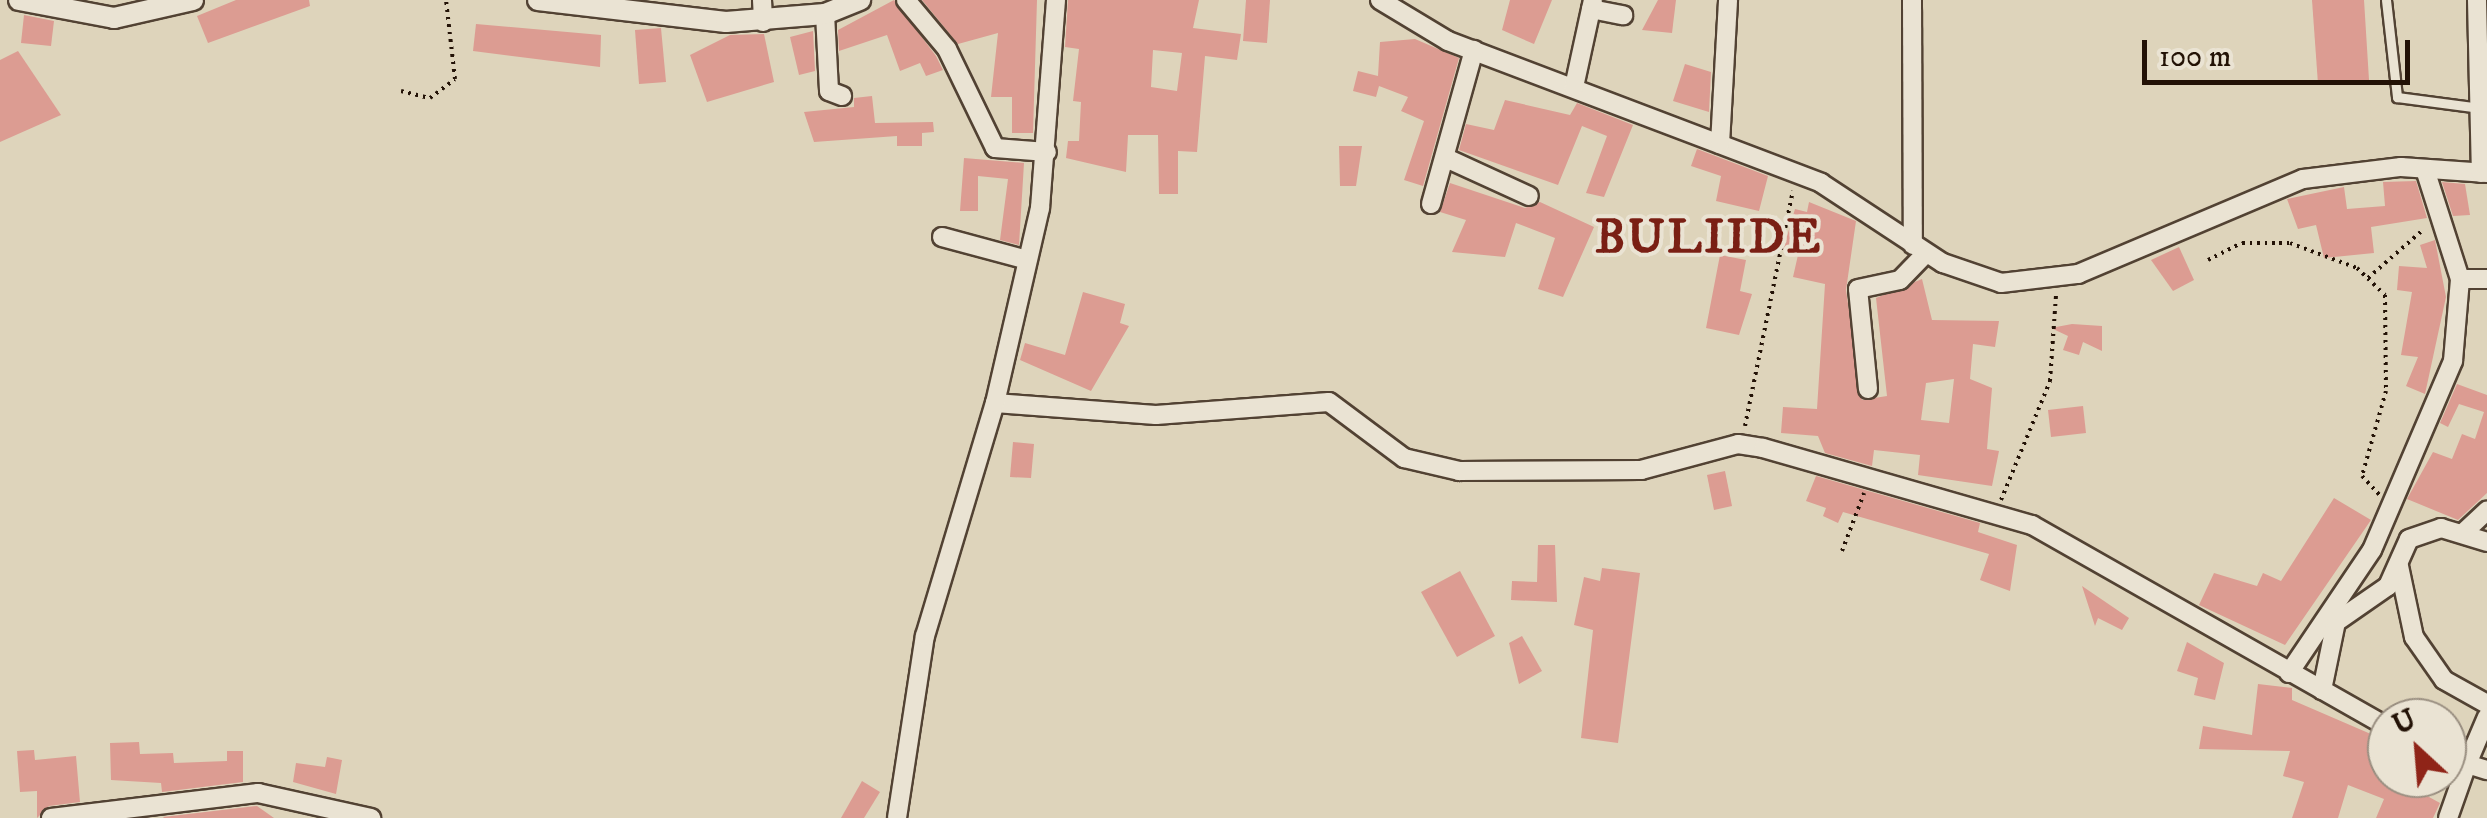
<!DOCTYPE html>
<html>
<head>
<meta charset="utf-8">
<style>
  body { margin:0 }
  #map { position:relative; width:2487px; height:818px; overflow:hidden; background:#ded4bb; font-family:"IM FELL DW Pica",serif }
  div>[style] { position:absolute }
  .building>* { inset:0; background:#dc9c92 }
  .path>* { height:4px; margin-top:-2px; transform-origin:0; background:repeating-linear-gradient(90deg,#231206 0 2.5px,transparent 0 7.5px) }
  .roads { filter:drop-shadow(2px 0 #524233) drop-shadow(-2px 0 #524233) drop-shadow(0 2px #524233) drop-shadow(0 -2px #524233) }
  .service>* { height:9px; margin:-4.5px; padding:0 4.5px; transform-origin:4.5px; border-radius:4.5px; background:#eae3d3 }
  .minor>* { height:18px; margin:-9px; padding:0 9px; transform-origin:9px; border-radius:9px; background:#eae3d3 }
  .tertiary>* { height:20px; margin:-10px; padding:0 10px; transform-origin:10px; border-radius:10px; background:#eae3d3 }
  span { translate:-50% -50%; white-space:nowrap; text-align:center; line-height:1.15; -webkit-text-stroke:8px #eae3d3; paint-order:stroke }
  .district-label { font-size:48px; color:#7a1f14; font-weight:700; letter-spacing:2.5px }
  .north { position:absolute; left:2367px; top:698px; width:100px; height:100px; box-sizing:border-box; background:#eae3d3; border:2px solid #9a8f81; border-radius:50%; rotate:334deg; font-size:28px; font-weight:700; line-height:40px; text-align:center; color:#231206 }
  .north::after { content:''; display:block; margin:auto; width:35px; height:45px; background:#8f2418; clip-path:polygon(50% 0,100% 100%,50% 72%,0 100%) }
  .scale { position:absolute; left:2142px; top:40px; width:268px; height:45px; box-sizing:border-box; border:5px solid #231206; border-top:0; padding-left:12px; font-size:30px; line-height:35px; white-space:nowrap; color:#231206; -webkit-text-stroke:8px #eae3d3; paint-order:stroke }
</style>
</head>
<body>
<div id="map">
  <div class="building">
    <i style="clip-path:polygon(236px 0,309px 0,310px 6px,208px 43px,197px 16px)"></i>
    <i style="clip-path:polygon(894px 0,936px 56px,943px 70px,926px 76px,920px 63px,900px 71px,887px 35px,839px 51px,838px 30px)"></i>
    <i style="clip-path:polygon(922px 0,1037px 0,1033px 133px,1012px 133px,1012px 97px,991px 97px,998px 33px,958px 44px)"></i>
    <i style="clip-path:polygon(evenodd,1068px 0,1199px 0,1193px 28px,1241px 34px,1237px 60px,1205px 56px,1197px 152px,1178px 151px,1178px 194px,1159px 194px,1158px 135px,1128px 135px,1126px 172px,1066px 158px,1068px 141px,1079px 141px,1081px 102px,1073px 101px,1079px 49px,1065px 47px,1068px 0,1153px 50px,1182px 53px,1177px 91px,1151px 87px,1153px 50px)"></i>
    <i style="clip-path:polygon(1246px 0,1270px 0,1267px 43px,1243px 41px)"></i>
    <i style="clip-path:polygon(1510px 0,1552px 0,1534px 44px,1502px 30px)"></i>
    <i style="clip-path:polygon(1658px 0,1676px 0,1672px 33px,1642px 30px)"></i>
    <i style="clip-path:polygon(2312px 0,2364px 0,2369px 80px,2318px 84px)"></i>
    <i style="clip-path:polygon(24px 15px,54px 21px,51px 46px,21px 43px)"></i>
    <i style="clip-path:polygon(476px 24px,601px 35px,600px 67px,473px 51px)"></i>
    <i style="clip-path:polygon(661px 28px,666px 82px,639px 84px,635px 30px)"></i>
    <i style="clip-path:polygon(813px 31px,815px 71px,799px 75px,790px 37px)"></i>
    <i style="clip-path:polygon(764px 34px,774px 82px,707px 102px,690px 55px,730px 35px)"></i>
    <i style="clip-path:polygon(1415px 39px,1459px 58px,1423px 186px,1404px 180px,1424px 121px,1401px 111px,1408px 97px,1379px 86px,1376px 97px,1353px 91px,1358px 71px,1378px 76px,1380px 42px)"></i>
    <i style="clip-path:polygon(18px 51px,61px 115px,0 142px,0 60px)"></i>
    <i style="clip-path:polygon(1685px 64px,1711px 72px,1709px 112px,1673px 101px)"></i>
    <i style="clip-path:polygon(872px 96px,875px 123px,933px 122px,934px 132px,922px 133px,922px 146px,897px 146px,897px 136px,814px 142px,804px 112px,854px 107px,854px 98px)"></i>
    <i style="clip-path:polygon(1505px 100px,1570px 115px,1577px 103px,1633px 125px,1604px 197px,1586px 193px,1607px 136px,1582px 126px,1558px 185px,1459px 150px,1466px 124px,1494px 130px)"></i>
    <i style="clip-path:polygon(1339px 146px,1362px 146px,1356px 186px,1340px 186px)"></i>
    <i style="clip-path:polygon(1697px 149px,1768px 176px,1759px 211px,1716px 201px,1721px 176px,1691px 166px)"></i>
    <i style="clip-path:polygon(964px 158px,1024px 163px,1019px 245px,1000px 240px,1008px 179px,978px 176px,978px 211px,960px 211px)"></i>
    <i style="clip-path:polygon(2416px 181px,2427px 218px,2371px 227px,2374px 253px,2324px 258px,2316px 225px,2298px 229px,2287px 199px,2344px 187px,2347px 209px,2385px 206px,2383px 182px)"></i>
    <i style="clip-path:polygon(2442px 182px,2465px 184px,2470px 215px,2453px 216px)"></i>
    <i style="clip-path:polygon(1450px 183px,1525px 208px,1540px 202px,1594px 227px,1563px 297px,1538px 289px,1555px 238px,1516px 223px,1505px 257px,1452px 252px,1466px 220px,1440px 212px)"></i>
    <i style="clip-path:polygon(evenodd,1809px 202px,1856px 221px,1846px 290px,1862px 400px,1887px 396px,1876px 298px,1922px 279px,1932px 320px,1999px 321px,1995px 347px,1973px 344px,1970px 379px,1992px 388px,1987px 449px,1999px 451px,1992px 486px,1918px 475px,1920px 455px,1874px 450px,1872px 466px,1825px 453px,1818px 436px,1781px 433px,1783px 407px,1817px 409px,1825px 284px,1793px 277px,1798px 255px,1783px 250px,1795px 209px,1807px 212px,1809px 202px,1954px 379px,1949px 423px,1921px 420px,1926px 383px,1954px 379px)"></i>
    <i style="clip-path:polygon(2435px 240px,2446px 297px,2425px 394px,2406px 386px,2418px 357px,2401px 355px,2412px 292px,2397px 290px,2399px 266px,2427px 268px,2420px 245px)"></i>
    <i style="clip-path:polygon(2179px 247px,2194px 280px,2173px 291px,2151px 260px)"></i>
    <i style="clip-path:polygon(1720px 255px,1746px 260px,1740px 291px,1752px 294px,1739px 335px,1706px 328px)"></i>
    <i style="clip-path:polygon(1083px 292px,1125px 304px,1120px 323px,1129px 326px,1091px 391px,1020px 360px,1025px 343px,1065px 355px)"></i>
    <i style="clip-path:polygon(2072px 324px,2102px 326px,2102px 351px,2083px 342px,2079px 355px,2063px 350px,2068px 336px,2051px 328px)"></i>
    <i style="clip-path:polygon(2457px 384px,2487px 395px,2487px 493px,2458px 520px,2407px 499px,2433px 452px,2452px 459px,2462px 434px,2475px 439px,2484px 412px,2459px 404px,2448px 427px,2440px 423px)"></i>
    <i style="clip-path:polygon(2083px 406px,2086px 433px,2051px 437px,2048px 410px)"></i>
    <i style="clip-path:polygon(1013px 442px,1034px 444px,1031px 478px,1010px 477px)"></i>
    <i style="clip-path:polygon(1725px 471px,1732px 506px,1714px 510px,1707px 475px)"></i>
    <i style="clip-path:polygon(1816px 476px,1980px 523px,1978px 532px,2017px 545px,2010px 591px,1980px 580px,1989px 554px,1843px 512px,1838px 523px,1823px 516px,1826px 508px,1806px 501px)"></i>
    <i style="clip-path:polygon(2334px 498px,2371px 520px,2285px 645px,2199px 605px,2214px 573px,2257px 586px,2263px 573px,2281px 581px)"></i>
    <i style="clip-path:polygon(1538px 545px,1555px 545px,1557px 602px,1511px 600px,1512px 581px,1537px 582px)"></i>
    <i style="clip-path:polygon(1602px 568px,1640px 573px,1618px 743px,1581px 738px,1593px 630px,1574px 625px,1584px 577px,1600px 581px)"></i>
    <i style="clip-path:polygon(1460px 571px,1495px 636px,1457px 657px,1421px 592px)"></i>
    <i style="clip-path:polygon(2082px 586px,2129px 618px,2122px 630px,2098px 618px,2095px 626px)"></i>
    <i style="clip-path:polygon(1522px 636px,1542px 671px,1519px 684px,1509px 643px)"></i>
    <i style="clip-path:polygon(2187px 642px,2224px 663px,2215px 700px,2194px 695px,2198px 678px,2177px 671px)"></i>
    <i style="clip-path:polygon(2258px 684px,2292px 688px,2292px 700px,2387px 741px,2387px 778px,2410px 778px,2407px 785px,2440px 803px,2433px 818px,2376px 818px,2384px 799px,2348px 785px,2338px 818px,2292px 818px,2304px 782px,2283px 776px,2290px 751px,2199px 749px,2203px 726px,2252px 735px)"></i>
    <i style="clip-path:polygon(139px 742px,140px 754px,173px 753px,174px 763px,227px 761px,227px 751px,243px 751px,243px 782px,162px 792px,161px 783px,111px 780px,110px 743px)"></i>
    <i style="clip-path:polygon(34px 750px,35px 760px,76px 756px,80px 802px,49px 806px,37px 818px,37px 791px,20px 792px,17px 751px)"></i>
    <i style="clip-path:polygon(327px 757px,342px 760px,336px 794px,293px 782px,296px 763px,325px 767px)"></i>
    <i style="clip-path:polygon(862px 781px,880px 792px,864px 818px,841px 818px)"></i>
    <i style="clip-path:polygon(257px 806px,274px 818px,164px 818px,163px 817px)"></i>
  </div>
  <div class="path">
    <i style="left:401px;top:91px;width:30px;rotate:14deg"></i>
    <i style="left:430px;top:98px;width:31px;rotate:-37deg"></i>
    <i style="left:455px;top:79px;width:80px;rotate:-96.5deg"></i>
    <i style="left:2208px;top:260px;width:38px;rotate:-27deg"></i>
    <i style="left:2242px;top:243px;width:48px"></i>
    <i style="left:2290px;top:243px;width:72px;rotate:20.5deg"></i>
    <i style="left:2357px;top:268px;width:39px;rotate:44deg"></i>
    <i style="left:2385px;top:295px;width:96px;rotate:89.4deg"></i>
    <i style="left:2386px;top:391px;width:88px;rotate:105.8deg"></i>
    <i style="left:2362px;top:476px;width:26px;rotate:47deg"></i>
    <i style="left:2368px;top:278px;width:74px;rotate:-41.2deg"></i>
    <i style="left:1745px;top:426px;width:240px;rotate:-78.5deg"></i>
    <i style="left:2001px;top:500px;width:129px;rotate:-67.6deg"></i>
    <i style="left:2050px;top:381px;width:86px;rotate:-86deg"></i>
    <i style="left:1842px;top:551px;width:62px;rotate:-69.2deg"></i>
  </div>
  <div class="roads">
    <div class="service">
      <i style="left:2386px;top:0;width:98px;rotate:83.5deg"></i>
      <i style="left:2397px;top:97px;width:84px;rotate:7.5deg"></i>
    </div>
    <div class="minor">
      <i style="left:762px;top:0;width:22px;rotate:87deg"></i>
      <i style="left:906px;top:0;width:64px;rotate:50.1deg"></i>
      <i style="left:947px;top:49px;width:110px;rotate:64.1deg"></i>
      <i style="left:995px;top:148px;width:52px;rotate:4.4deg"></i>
      <i style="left:1380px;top:0;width:79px;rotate:31.1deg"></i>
      <i style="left:1448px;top:41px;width:399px;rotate:20.8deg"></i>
      <i style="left:1821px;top:183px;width:146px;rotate:33.3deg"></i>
      <i style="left:1943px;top:263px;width:61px;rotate:19deg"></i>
      <i style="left:2001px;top:283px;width:78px;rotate:-6.7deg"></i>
      <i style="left:2078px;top:274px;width:244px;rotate:-22.9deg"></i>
      <i style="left:2303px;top:179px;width:99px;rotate:-7deg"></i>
      <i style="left:2401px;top:167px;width:86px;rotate:4deg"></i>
      <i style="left:1912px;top:0;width:245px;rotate:89.8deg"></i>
      <i style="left:2477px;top:0;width:173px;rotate:88.7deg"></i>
      <i style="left:1591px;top:9px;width:33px;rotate:11deg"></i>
      <i style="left:825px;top:14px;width:77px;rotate:87deg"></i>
      <i style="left:829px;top:91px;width:14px;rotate:21deg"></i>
      <i style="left:1574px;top:87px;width:89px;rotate:-77.7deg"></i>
      <i style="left:1720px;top:144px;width:144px;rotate:-86.8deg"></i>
      <i style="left:1446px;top:158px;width:91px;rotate:24.6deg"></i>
      <i style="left:1431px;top:204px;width:160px;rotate:-74.4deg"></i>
      <i style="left:942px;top:237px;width:88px;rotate:15.1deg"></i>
      <i style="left:2460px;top:279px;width:27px"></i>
      <i style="left:1868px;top:389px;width:100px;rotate:-95.7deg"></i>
      <i style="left:1858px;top:289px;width:43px;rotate:-12.1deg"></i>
      <i style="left:1900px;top:280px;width:37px;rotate:-46deg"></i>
      <i style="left:995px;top:403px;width:161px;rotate:4.3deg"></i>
      <i style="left:1156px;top:415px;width:173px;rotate:-4.3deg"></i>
      <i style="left:1329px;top:402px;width:94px;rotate:36.7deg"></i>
      <i style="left:1404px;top:458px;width:57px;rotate:13.3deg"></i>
      <i style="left:1459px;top:471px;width:182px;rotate:-0.3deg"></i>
      <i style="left:1641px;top:470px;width:100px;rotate:-15deg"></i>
      <i style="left:1738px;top:444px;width:25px;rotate:9deg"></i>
      <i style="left:1763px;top:448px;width:280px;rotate:16deg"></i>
      <i style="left:2032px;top:525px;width:408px;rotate:29.6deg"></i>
      <i style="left:2463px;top:533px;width:33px;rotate:-43deg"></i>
      <i style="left:2399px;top:566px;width:73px;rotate:78.1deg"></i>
      <i style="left:2414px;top:637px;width:52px;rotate:55.1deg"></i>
      <i style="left:2444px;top:680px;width:49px;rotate:29.2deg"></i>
      <i style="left:2289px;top:673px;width:148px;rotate:-56deg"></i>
      <i style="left:2372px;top:550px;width:206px;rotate:-66.8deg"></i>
      <i style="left:2453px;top:361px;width:82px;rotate:-85.1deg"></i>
      <i style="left:2460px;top:279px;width:115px;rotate:-107.7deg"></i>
      <i style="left:2322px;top:690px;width:69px;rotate:-78.4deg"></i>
      <i style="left:2336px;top:622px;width:63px;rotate:-34.7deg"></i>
      <i style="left:2388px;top:586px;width:51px;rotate:-65.9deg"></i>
      <i style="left:2409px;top:539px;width:34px;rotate:-19deg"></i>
      <i style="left:2441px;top:528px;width:48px;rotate:16.9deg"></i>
      <i style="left:2447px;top:755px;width:22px;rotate:24deg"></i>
      <i style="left:2467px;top:764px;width:51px;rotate:-66.9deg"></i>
      <i style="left:51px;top:818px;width:209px;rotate:-6.9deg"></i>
      <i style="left:258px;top:793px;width:116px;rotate:12.5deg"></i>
      <i style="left:897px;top:818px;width:184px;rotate:-81.3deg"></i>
      <i style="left:925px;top:636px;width:243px;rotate:-73.3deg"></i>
      <i style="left:995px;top:403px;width:200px;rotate:-77deg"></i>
      <i style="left:1040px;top:208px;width:209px;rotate:-85.6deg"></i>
      <i style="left:2448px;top:818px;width:57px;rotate:-70.6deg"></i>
      <i style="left:2467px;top:764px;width:21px;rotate:17deg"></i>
    </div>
    <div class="tertiary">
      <i style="left:19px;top:0;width:97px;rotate:10.7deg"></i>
      <i style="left:114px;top:18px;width:81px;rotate:-12.8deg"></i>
      <i style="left:538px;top:0;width:189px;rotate:6.7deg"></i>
      <i style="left:726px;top:22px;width:99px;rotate:-4.6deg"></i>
      <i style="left:825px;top:14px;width:38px;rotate:-22deg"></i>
    </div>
  </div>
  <div class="district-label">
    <span style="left:1709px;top:239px">BULIIDE</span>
  </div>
  <div class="north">U</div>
  <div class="scale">100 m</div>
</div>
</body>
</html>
